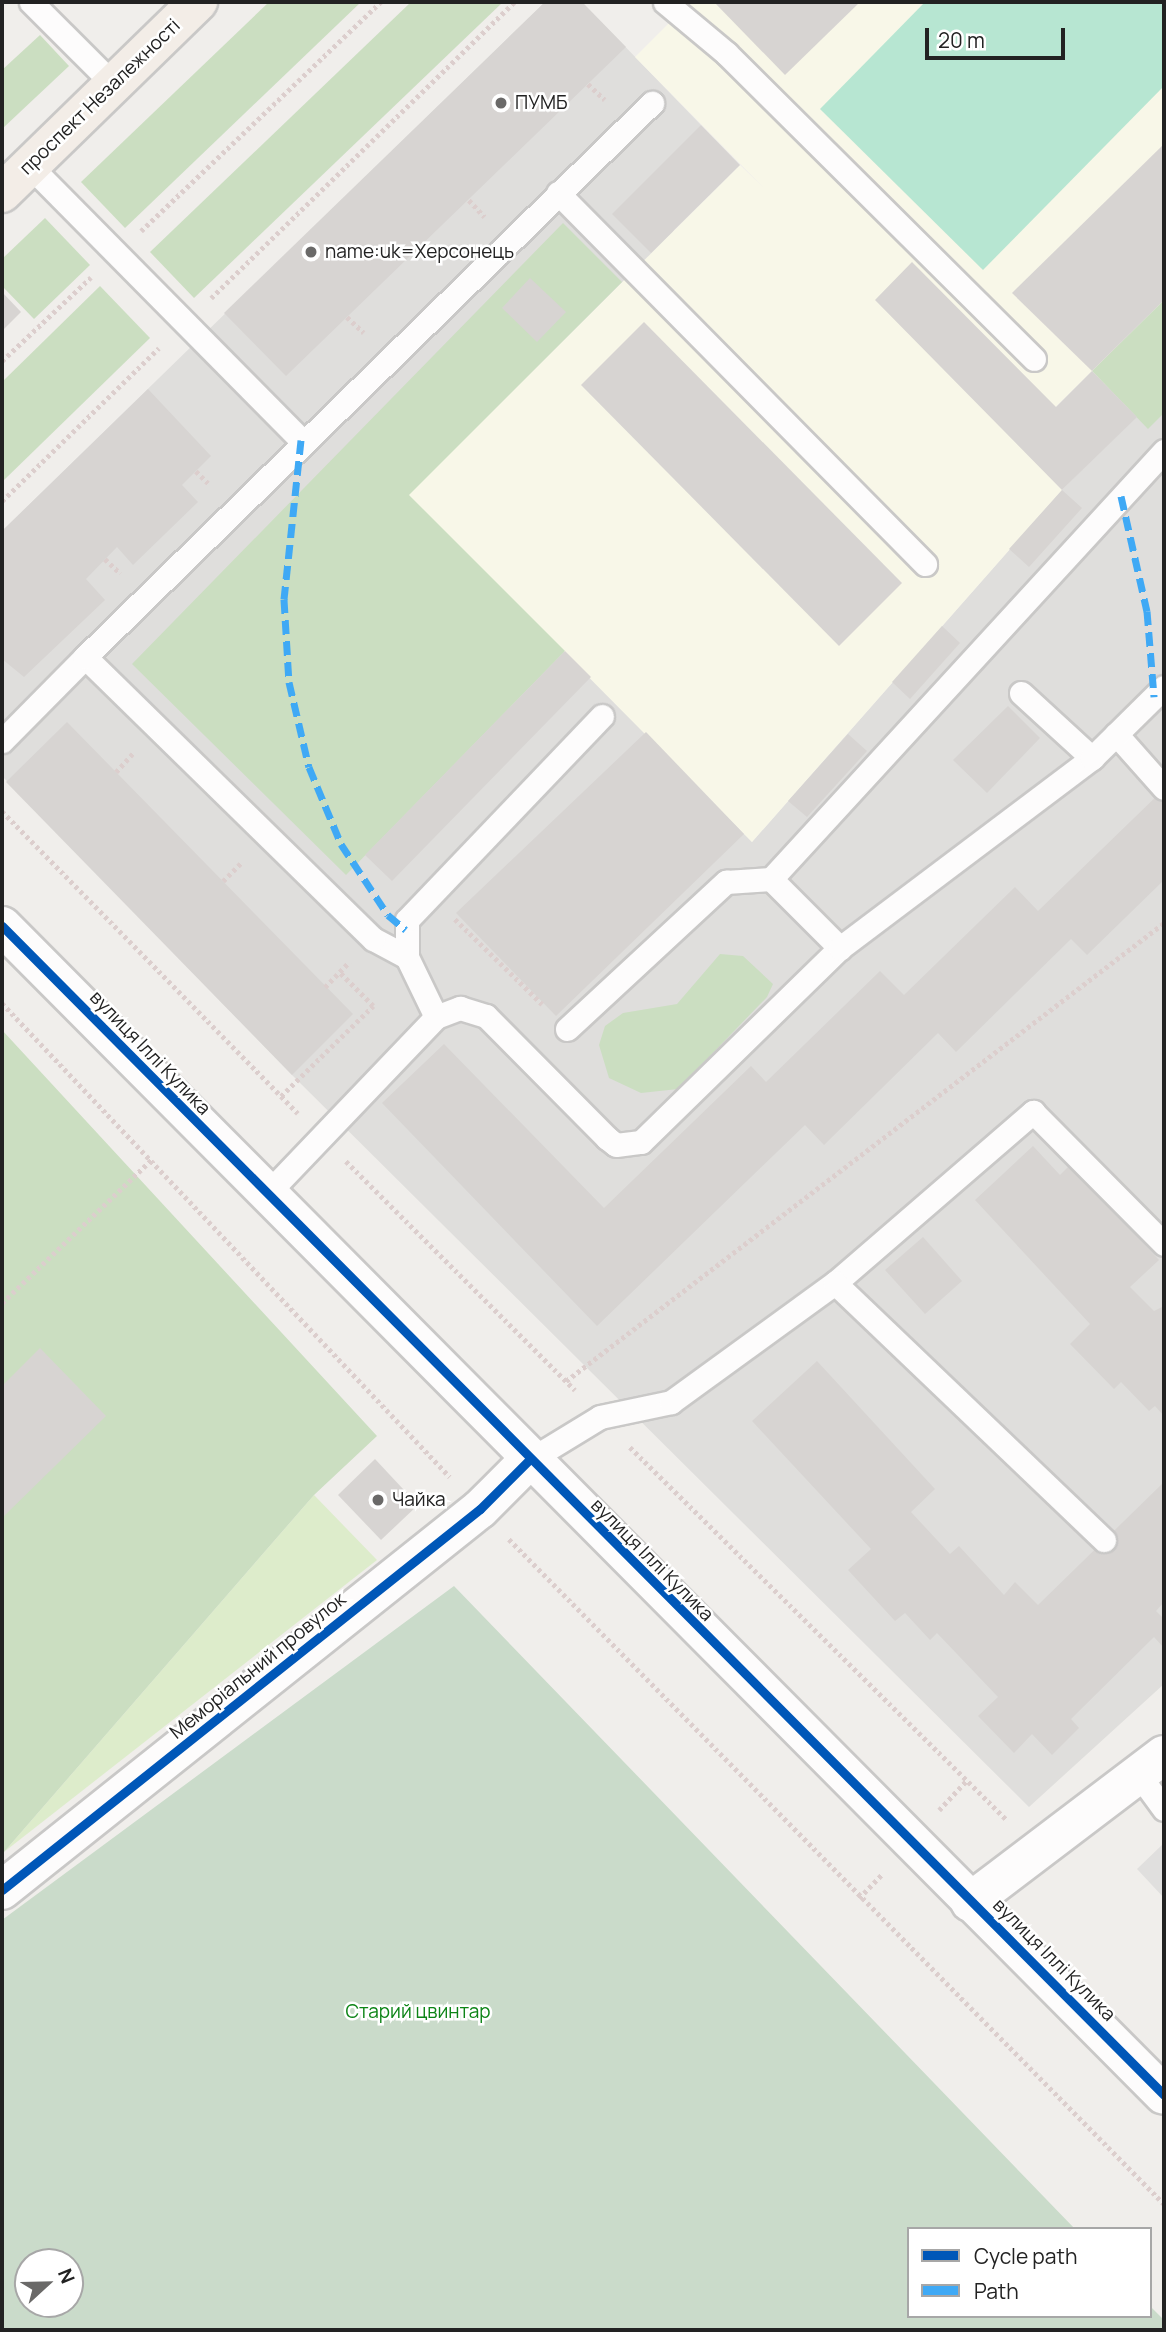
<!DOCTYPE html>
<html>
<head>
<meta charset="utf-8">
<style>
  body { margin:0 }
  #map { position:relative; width:1166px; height:2332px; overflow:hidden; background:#f0eeeb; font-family:Manrope,sans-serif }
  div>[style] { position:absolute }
  .residential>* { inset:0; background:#dfdedc }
  .education>* { inset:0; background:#f8f7e8 }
  .grass>* { inset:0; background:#ddeccb }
  .forest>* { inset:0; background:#cbdec1 }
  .cemetery>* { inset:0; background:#cadbca }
  .pitch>* { inset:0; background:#b7e6d2 }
  .parking>* { inset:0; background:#e0dfde }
  .building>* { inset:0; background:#d7d4d2 }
  .path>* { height:4.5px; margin-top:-2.25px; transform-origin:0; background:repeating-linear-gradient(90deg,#dccecd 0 3.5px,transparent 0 7px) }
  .roads { filter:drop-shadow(2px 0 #c9c8c7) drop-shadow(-2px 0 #c9c8c7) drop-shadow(0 2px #c9c8c7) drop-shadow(0 -2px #c9c8c7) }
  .service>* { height:23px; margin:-11.5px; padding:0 11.5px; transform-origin:11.5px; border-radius:11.5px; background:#fdfcfc }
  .minor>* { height:38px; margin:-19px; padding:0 19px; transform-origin:19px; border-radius:19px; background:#fdfcfc }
  .tertiary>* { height:38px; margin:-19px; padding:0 19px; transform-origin:19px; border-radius:19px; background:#fdfcfc }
  .primary>* { height:38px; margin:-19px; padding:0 19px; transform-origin:19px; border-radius:19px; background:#f3ede7 }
  .quiet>* { height:7px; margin-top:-3.5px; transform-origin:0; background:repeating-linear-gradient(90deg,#3fa9f5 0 14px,transparent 0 21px) }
  .cycleway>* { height:9px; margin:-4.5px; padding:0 4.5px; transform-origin:4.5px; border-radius:4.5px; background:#0057b8 }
  .dots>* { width:19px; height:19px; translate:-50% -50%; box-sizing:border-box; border:4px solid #fff; border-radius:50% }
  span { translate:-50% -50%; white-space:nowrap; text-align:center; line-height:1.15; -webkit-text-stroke:5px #fff; paint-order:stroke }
  .street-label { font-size:19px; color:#222 }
  .poi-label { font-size:19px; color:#222 }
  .left { translate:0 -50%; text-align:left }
  .park-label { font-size:19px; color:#0c8416 }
  .frame { position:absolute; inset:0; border:4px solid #222; pointer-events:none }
  .legend { position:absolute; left:907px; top:2227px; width:245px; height:91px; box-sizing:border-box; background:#fff; border:2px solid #a7a7a7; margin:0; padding:9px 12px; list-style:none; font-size:21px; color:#222 }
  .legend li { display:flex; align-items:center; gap:14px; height:35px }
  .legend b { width:35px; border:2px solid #a7a7a7 }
  .north { position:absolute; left:14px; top:2248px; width:70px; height:70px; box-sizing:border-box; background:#fff; border:2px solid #a7a7a7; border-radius:50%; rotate:68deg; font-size:19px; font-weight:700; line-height:28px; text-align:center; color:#222 }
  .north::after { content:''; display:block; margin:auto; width:24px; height:32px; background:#6a6968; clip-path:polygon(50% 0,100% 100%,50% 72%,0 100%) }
  .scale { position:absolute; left:925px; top:28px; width:140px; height:32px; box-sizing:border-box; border:4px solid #222; border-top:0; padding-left:9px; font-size:21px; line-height:24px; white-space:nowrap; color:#222; -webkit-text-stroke:5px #fff; paint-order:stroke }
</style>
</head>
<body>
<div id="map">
  <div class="residential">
    <i style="clip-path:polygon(545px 2px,582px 2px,701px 125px,565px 651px,752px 842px,1062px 490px,1136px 417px,1164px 300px,1164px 1684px,1029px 1807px,292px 1075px,2px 776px,2px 531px)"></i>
  </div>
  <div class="education">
    <i style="clip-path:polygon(690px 2px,1164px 2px,1164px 300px,1018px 444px,1062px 490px,752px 842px,408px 495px,740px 165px,764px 188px,635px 57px)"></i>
  </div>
  <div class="grass">
    <i style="clip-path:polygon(314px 1495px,377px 1560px,4px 1852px)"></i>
  </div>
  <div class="forest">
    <i style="clip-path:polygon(269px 2px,361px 2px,125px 228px,81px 182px)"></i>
    <i style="clip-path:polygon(411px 2px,503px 2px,194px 298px,150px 252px)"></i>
    <i style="clip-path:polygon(40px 35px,69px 66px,2px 129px,2px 70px)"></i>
    <i style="clip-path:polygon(45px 218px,90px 265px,34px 319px,2px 286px,2px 259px)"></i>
    <i style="clip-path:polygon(563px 223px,622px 282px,409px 495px,565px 651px,346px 875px,132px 664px)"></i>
    <i style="clip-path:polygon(100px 286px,150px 338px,2px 482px,2px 382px)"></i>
    <i style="clip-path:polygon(1164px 300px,1164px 413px,1148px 429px,1092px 371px)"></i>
    <i style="clip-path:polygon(720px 954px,743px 956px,773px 984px,767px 997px,678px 1089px,641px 1093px,609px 1078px,599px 1045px,605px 1026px,623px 1013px,677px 1004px)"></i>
    <i style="clip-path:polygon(2px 1030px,377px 1436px,314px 1495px,4px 1852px)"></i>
  </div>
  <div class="cemetery">
    <i style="clip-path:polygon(evenodd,454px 1586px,1075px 2229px,909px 2229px,909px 2316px,1150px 2316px,1150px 2306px,1164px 2320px,1164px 2330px,2px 2330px,2px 1920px,454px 1586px,28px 2262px,70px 2262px,70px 2304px,28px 2304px,28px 2262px)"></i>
  </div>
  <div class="pitch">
    <i style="clip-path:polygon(925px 2px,1164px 2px,1164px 86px,983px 270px,820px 109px)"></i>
  </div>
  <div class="parking">
    <i style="clip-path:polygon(1164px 1843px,1164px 1898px,1137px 1869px)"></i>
  </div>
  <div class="building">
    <i style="clip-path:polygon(545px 2px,582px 2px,626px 47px,286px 376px,224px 313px)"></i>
    <i style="clip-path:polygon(714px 2px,860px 2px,785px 75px)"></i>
    <i style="clip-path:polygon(701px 125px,740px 165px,651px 253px,612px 214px)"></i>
    <i style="clip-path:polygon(1164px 144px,1164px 300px,1092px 371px,1012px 293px)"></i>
    <i style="clip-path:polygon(912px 262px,1056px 407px,1092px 371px,1137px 417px,1062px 490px,1082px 508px,1029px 567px,1009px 549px,1062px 490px,875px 300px)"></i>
    <i style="clip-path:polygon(530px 278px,566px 312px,537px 342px,502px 308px)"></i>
    <i style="clip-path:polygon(2px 292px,21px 312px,2px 331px)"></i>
    <i style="clip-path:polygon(644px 322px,902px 583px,839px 646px,581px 385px)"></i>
    <i style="clip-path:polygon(148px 389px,211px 456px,182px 485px,198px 502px,133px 565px,117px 547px,86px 579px,105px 600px,24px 677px,2px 659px,2px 531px)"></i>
    <i style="clip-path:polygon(942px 626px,960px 643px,910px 699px,892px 682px)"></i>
    <i style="clip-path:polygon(565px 651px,591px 677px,392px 881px,365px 855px)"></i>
    <i style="clip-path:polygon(1008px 706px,1040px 738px,987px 793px,953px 760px)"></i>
    <i style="clip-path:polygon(67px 722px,353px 1014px,292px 1075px,6px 782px)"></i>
    <i style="clip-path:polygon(646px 732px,744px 834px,556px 1016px,456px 913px)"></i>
    <i style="clip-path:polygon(848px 734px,867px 751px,807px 817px,788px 801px)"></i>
    <i style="clip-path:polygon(1164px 789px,1164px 880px,1087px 955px,1071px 939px,956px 1052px,938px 1033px,824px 1145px,805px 1125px,597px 1326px,382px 1103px,444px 1044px,604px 1208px,751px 1066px,766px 1082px,880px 971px,904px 995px,1015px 887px,1038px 911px)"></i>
    <i style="clip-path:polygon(1033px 1146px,1060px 1175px,1070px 1165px,1159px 1260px,1130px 1287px,1154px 1311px,1164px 1306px,1164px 1416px,1155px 1406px,1149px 1411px,1121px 1382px,1114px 1389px,1070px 1344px,1090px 1324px,975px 1200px)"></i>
    <i style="clip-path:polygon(923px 1237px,962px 1281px,925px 1314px,885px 1270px)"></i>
    <i style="clip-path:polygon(40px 1348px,106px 1416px,2px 1518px,2px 1386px)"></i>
    <i style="clip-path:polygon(817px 1361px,935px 1489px,911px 1512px,950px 1554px,959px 1546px,1004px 1595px,1015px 1582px,1038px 1605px,1164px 1482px,1164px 1602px,1156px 1611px,1164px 1619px,1164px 1648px,1154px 1637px,1071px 1719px,1079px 1728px,1052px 1755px,1032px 1734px,1014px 1753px,978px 1716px,998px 1697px,937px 1633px,930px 1640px,905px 1613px,895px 1621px,848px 1570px,871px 1549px,752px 1421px)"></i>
    <i style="clip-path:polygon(375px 1459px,418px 1505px,381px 1540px,338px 1495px)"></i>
  </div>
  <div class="path">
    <i style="left:588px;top:84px;width:23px;rotate:43deg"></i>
    <i style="left:469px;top:200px;width:23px;rotate:47deg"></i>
    <i style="left:141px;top:231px;width:332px;rotate:-43.7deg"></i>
    <i style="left:211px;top:298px;width:424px;rotate:-44.3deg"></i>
    <i style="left:347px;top:317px;width:23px;rotate:43deg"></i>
    <i style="left:2px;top:361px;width:122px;rotate:-43.3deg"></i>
    <i style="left:196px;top:471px;width:20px;rotate:45deg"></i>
    <i style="left:2px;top:501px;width:219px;rotate:-44.3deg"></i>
    <i style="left:105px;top:559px;width:21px;rotate:43deg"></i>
    <i style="left:116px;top:772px;width:27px;rotate:-48deg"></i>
    <i style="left:2px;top:811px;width:423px;rotate:45.6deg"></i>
    <i style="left:223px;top:881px;width:27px;rotate:-45deg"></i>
    <i style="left:455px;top:919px;width:122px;rotate:44.3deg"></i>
    <i style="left:325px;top:987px;width:35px;rotate:-46deg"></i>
    <i style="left:2px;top:1003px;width:652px;rotate:46.62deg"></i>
    <i style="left:281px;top:1096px;width:129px;rotate:-44.4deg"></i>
    <i style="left:373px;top:1006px;width:48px;rotate:-135deg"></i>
    <i style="left:346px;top:1161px;width:324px;rotate:45deg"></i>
    <i style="left:2px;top:1303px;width:207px;rotate:-43.8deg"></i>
    <i style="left:566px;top:1381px;width:753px;rotate:-37.45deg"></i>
    <i style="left:630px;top:1447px;width:530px;rotate:44.69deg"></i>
    <i style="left:509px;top:1539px;width:933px;rotate:45.43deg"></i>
    <i style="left:939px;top:1810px;width:41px;rotate:-47deg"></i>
    <i style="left:859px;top:1898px;width:33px;rotate:-46deg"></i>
  </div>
  <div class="roads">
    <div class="service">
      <i style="left:31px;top:2px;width:115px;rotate:45deg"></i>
      <i style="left:665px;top:2px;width:80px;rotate:39.9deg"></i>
      <i style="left:726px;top:53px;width:434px;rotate:44.8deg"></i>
      <i style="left:30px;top:166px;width:385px;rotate:45.3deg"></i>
      <i style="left:558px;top:193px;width:522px;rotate:45.31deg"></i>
      <i style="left:1021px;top:693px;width:96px;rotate:42.5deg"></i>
      <i style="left:1116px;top:734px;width:72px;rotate:48.4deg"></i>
      <i style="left:2px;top:741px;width:118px;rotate:-45.3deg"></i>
      <i style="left:771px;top:879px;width:581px;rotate:-47.44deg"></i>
      <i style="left:407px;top:957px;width:38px;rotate:-152deg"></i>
      <i style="left:373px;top:939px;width:403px;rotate:-135.6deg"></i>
      <i style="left:85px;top:657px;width:793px;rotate:-44.34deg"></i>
      <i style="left:436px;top:1017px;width:67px;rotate:-115.8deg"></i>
      <i style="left:407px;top:957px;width:37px;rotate:-90deg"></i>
      <i style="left:407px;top:920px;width:282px;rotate:-46.3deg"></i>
      <i style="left:567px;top:1029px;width:217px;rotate:-42.8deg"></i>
      <i style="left:726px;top:882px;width:45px;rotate:-3.8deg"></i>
      <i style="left:771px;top:879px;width:98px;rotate:45deg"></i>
      <i style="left:264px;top:1197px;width:249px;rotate:-46.3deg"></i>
      <i style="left:436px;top:1017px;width:26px;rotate:-21deg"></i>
      <i style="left:460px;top:1008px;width:27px;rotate:17deg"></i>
      <i style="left:486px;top:1016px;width:172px;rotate:45.2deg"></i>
      <i style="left:607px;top:1138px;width:11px;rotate:38deg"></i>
      <i style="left:616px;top:1145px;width:25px;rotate:-7deg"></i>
      <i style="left:641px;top:1142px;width:278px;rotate:-44.3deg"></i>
      <i style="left:840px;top:948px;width:316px;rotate:-37deg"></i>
      <i style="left:1092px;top:758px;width:101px;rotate:-44.6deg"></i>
      <i style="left:835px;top:1283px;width:262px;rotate:-40.8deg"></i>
      <i style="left:1033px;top:1112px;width:186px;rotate:45.2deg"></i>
      <i style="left:528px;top:1461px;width:84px;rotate:-31.4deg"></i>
      <i style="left:600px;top:1417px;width:73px;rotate:-11.9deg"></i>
      <i style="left:671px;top:1402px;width:203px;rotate:-36deg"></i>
      <i style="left:835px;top:1283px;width:372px;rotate:43.7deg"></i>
      <i style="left:1139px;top:1775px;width:42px;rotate:53.7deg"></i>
    </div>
    <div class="minor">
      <i style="left:970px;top:1902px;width:243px;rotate:-37.2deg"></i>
    </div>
    <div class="tertiary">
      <i style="left:2px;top:926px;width:1648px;rotate:45.17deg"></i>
      <i style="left:2px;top:1890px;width:611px;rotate:-38.56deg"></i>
      <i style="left:480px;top:1509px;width:68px;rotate:-45deg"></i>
    </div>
    <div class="primary">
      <i style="left:2px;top:193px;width:274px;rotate:-44.3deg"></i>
    </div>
  </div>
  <div class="quiet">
    <i style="left:301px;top:440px;width:160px;rotate:96.1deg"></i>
    <i style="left:284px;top:599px;width:83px;rotate:86.6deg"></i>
    <i style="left:289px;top:682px;width:87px;rotate:76.8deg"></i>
    <i style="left:309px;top:767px;width:83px;rotate:67.4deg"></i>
    <i style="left:341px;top:844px;width:85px;rotate:56.5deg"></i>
    <i style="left:388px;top:915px;width:23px;rotate:40deg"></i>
    <i style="left:1121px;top:496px;width:118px;rotate:77.3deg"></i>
    <i style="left:1147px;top:611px;width:86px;rotate:85.3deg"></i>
  </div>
  <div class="cycleway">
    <i style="left:2px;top:926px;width:1648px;rotate:45.17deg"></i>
    <i style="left:2px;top:1890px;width:611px;rotate:-38.56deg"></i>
    <i style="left:480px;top:1509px;width:68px;rotate:-45deg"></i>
  </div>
  <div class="dots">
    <i style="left:501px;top:103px;background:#6a6968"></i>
    <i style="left:311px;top:252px;background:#6a6968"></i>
    <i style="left:378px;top:1500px;background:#6a6968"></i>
  </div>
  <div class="street-label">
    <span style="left:100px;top:97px;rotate:-44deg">проспект Незалежності</span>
    <span style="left:150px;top:1053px;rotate:46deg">вулиця Іллі Кулика</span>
    <span style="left:652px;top:1560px;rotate:45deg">вулиця Іллі Кулика</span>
    <span style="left:258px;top:1666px;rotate:-39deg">Меморіальний провулок</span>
    <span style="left:1054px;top:1960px;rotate:45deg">вулиця Іллі Кулика</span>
  </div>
  <div class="poi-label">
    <span class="left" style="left:515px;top:103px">ПУМБ</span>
    <span class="left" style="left:325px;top:252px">name:uk=Херсонець</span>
    <span class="left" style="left:392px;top:1500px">Чайка</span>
  </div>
  <div class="park-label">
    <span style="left:418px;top:2012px">Старий цвинтар</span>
  </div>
  <div class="frame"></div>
  <ul class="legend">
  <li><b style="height:9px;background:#0057b8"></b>Cycle path</li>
  <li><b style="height:9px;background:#3fa9f5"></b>Path</li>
  </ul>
  <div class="north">N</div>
  <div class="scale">20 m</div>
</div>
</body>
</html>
